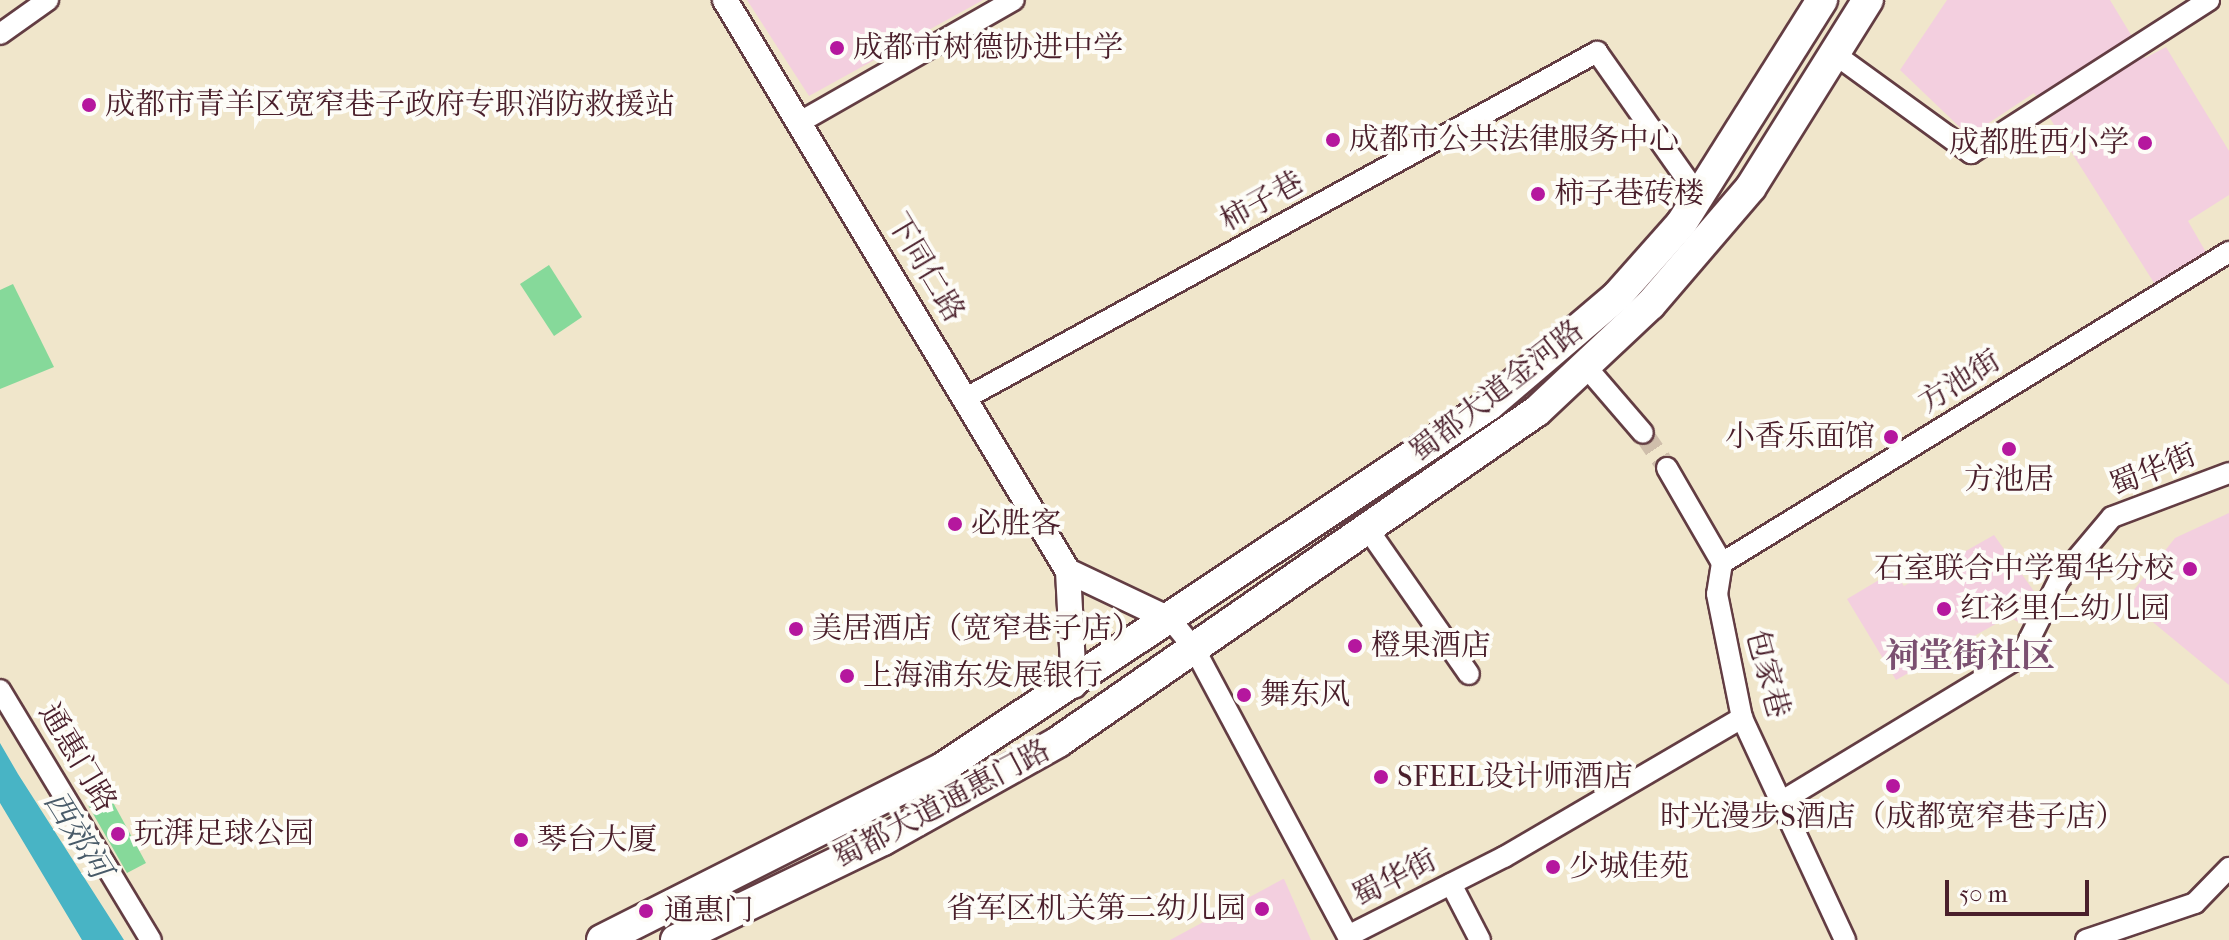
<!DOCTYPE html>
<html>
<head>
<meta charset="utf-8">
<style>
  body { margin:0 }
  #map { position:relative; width:2229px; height:940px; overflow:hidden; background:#f0e6cb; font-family:"IM FELL French Canon","Noto Serif SC",serif }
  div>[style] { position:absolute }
  .built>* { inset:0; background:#f3cfdf }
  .green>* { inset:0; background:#86d99a }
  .water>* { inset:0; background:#48b4c5 }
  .minor-tunnel>* { height:20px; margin-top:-10px; transform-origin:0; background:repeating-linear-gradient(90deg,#cfbeab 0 20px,transparent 0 30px) }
  .roads { filter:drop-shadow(2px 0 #633d43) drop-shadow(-2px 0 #633d43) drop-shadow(0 2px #633d43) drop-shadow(0 -2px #633d43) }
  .minor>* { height:20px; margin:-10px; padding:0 10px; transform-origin:10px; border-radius:10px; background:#fff }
  .tertiary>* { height:24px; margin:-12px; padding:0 12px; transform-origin:12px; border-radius:12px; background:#fff }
  .primary>* { height:30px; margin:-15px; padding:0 15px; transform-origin:15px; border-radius:15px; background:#fff }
  .dots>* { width:22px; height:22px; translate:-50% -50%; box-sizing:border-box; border:4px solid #fdfcf7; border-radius:50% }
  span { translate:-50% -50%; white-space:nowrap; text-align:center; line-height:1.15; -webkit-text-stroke:8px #fdfcf7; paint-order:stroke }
  .poi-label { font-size:30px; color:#4a1f2b }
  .left { translate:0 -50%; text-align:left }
  .right { translate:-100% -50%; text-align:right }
  .street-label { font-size:30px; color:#4a1f2b }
  .water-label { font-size:32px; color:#495b69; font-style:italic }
  .quarter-label { font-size:34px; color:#7b5070; font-weight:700 }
  .scale { position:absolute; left:1945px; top:880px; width:144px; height:36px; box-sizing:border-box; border:4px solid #4a1f2b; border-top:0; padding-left:10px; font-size:24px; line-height:28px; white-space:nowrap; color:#4a1f2b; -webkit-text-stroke:6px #fdfcf7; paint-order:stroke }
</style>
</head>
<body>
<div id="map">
  <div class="built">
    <i style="clip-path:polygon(747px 0,983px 0,809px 96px)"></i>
    <i style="clip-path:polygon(1947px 0,2110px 0,2145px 58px,2166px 47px,2229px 151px,2229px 195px,2188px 221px,2207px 254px,2156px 286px,2034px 93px,1969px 136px,1900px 70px)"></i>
    <i style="clip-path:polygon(2229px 513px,2229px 685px,2126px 600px,2175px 538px)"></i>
    <i style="clip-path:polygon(1994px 535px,2041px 601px,2025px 625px,2008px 617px,1896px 680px,1847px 599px,1894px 571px,1904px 586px)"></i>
    <i style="clip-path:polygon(1284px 879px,1311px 940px,1170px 940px,1283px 879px)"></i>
  </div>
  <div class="green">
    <i style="clip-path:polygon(549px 265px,582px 317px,554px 336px,520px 284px)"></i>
    <i style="clip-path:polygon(13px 284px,54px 367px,0 389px,0 290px)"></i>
    <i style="clip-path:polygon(109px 795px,146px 863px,127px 873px,88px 805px)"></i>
  </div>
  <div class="water">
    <i style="clip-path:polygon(0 743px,18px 774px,124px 940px,82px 940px,0 803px)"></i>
  </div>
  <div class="minor-tunnel">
    <i style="left:1643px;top:433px;width:42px;rotate:55.6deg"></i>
  </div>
  <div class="roads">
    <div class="minor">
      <i style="left:0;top:34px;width:59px;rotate:-35.3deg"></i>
      <i style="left:1836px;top:55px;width:167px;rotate:36deg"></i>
      <i style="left:1971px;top:153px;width:283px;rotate:-32.7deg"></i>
      <i style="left:800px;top:122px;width:246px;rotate:-29.7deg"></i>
      <i style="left:1588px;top:369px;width:84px;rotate:49.3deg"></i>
      <i style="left:966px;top:398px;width:720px;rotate:-28.74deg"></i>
      <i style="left:1597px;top:52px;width:179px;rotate:54.8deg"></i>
      <i style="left:1667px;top:468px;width:110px;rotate:59.9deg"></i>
      <i style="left:1722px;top:563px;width:31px;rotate:99deg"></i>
      <i style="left:1717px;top:594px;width:126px;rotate:78.6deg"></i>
      <i style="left:1742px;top:718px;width:245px;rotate:65.1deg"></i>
      <i style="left:1367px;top:528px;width:178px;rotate:55.1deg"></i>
      <i style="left:1722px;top:563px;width:595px;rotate:-31.53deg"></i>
      <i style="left:1171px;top:620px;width:36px;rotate:51deg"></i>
      <i style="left:1194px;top:648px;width:327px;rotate:61.9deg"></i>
      <i style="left:1348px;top:936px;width:175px;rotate:-26.9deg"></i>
      <i style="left:1504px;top:857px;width:276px;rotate:-30.3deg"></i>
      <i style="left:0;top:690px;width:292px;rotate:58.9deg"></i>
      <i style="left:1782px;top:801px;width:280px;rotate:-31.2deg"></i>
      <i style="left:2021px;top:656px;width:85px;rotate:-63.4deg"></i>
      <i style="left:2059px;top:580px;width:82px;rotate:-49.9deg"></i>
      <i style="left:2112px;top:517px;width:125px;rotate:-20.6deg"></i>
      <i style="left:1451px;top:884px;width:63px;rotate:62.6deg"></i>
      <i style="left:2086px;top:940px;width:115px;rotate:-18.7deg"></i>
      <i style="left:2195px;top:903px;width:49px;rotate:-45.8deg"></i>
    </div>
    <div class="tertiary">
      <i style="left:725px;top:0;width:666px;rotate:59.01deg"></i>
      <i style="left:1068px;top:571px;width:115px;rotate:87deg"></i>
      <i style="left:1068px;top:571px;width:114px;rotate:25.4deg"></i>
    </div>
    <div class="primary">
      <i style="left:602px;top:940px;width:383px;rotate:-26.8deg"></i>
      <i style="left:944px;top:767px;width:654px;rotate:-33.59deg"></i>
      <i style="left:1489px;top:405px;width:168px;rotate:-40.4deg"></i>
      <i style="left:1617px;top:296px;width:96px;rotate:-48.4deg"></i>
      <i style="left:1681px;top:224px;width:265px;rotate:-57.8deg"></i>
      <i style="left:676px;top:940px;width:230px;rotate:-25.8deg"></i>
      <i style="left:883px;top:840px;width:201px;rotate:-29.2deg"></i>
      <i style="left:1058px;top:742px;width:582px;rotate:-34.65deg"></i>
      <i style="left:1537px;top:411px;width:155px;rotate:-43.2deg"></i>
      <i style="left:1650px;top:305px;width:155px;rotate:-49.4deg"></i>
      <i style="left:1751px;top:187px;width:221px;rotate:-58deg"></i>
    </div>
  </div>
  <div class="dots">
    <i style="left:837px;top:48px;background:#b5179e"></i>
    <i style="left:89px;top:105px;background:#b5179e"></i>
    <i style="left:1333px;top:140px;background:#b5179e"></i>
    <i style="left:2145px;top:143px;background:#b5179e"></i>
    <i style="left:1538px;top:194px;background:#b5179e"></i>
    <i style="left:1891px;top:437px;background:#b5179e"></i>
    <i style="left:2009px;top:449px;background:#b5179e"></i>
    <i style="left:955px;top:524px;background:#b5179e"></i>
    <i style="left:2190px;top:569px;background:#b5179e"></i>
    <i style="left:1944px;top:609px;background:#b5179e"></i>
    <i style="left:796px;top:629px;background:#b5179e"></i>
    <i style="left:1355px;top:646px;background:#b5179e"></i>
    <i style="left:847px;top:676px;background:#b5179e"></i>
    <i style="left:1244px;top:695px;background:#b5179e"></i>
    <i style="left:1381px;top:777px;background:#b5179e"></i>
    <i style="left:1893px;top:786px;background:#b5179e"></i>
    <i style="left:118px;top:834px;background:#b5179e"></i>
    <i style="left:521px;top:840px;background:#b5179e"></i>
    <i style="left:1553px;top:867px;background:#b5179e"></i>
    <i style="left:1262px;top:909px;background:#b5179e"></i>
    <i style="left:646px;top:911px;background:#b5179e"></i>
  </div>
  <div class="poi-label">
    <span class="left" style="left:853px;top:48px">成都市树德协进中学</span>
    <span class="left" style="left:105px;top:105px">成都市青羊区宽窄巷子政府专职消防救援站</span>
    <span class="left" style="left:1349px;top:140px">成都市公共法律服务中心</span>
    <span class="right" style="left:2129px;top:143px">成都胜西小学</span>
    <span class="left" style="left:1554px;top:194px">柿子巷砖楼</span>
    <span class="right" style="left:1875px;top:437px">小香乐面馆</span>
    <span style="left:2009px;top:480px">方池居</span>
    <span class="left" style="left:971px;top:524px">必胜客</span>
    <span class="right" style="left:2174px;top:569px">石室联合中学蜀华分校</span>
    <span class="left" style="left:1960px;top:609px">红衫里仁幼儿园</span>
    <span class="left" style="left:812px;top:629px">美居酒店（宽窄巷子店）</span>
    <span class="left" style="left:1371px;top:646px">橙果酒店</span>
    <span class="left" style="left:863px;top:676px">上海浦东发展银行</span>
    <span class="left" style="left:1260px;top:695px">舞东风</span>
    <span class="left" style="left:1397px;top:777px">SFEEL设计师酒店</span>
    <span style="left:1893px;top:817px">时光漫步S酒店（成都宽窄巷子店）</span>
    <span class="left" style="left:134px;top:834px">玩湃足球公园</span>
    <span class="left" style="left:537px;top:840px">琴台大厦</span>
    <span class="left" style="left:1569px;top:867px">少城佳苑</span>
    <span class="right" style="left:1246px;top:909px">省军区机关第二幼儿园</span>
    <span class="left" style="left:664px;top:911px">通惠门</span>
  </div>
  <div class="street-label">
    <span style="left:1262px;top:202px;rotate:-29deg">柿子巷</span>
    <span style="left:925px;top:268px;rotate:59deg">下同仁路</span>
    <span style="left:1960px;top:382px;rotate:-32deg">方池街</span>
    <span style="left:1497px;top:392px;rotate:-38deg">蜀都大道金河路</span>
    <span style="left:2153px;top:471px;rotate:-22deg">蜀华街</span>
    <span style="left:1767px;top:674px;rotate:75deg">包家巷</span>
    <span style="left:77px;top:758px;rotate:59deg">通惠门路</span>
    <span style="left:942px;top:805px;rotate:-28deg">蜀都大道通惠门路</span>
    <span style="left:1395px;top:879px;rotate:-27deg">蜀华街</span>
  </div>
  <div class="water-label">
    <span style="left:77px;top:835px;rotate:58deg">西郊河</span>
  </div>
  <div class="quarter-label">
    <span style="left:1970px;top:657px">祠堂街社区</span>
  </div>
  <div class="scale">50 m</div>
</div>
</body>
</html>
